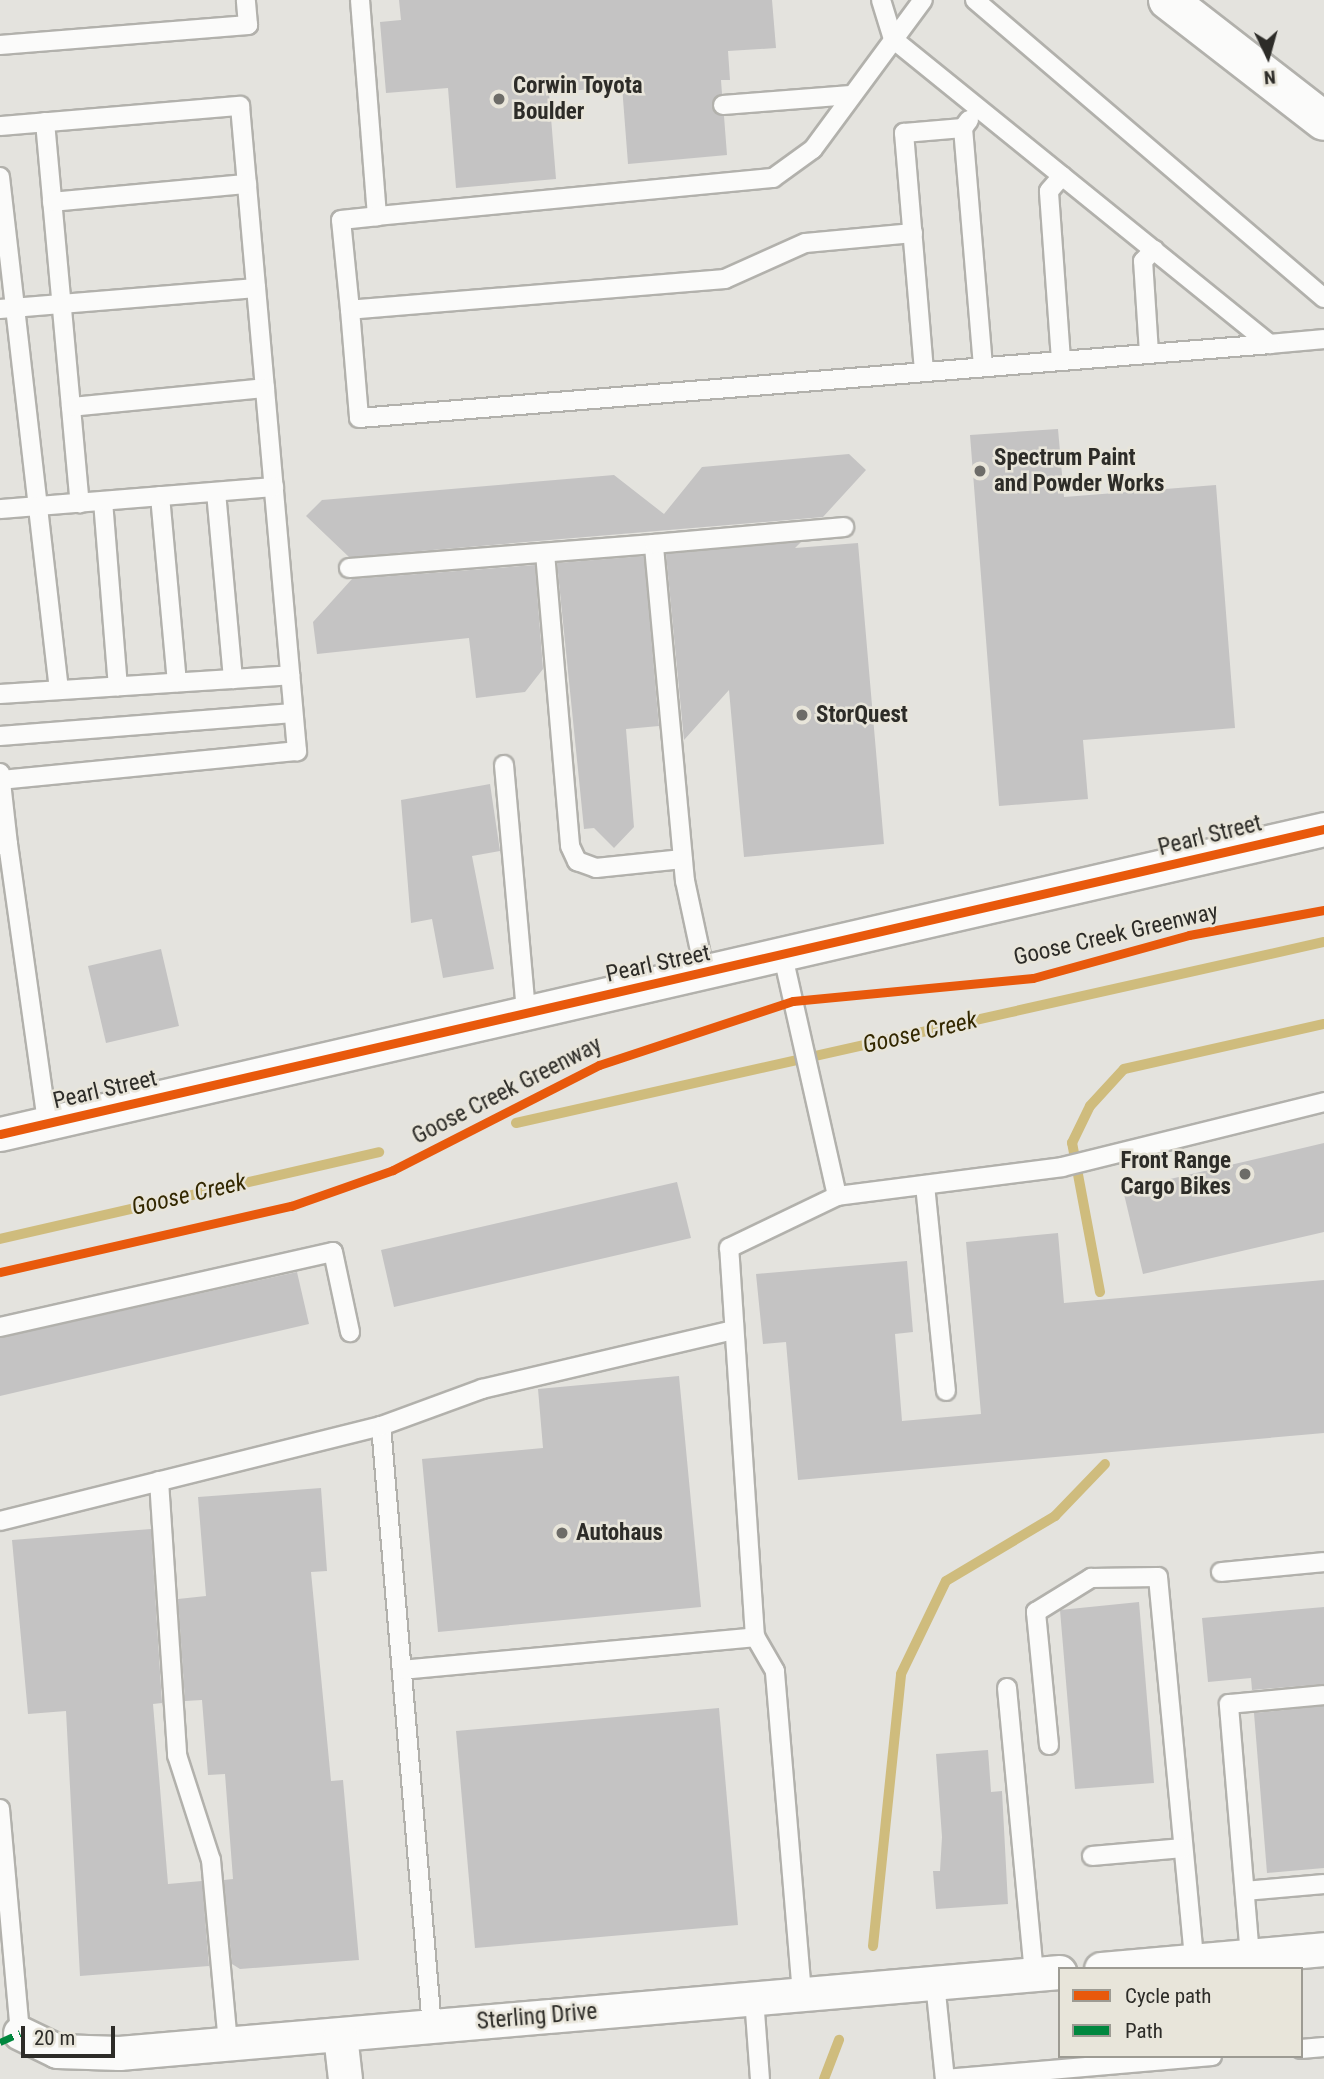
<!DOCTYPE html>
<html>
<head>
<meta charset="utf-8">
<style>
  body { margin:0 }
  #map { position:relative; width:1324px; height:2079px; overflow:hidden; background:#e4e3de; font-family:"Roboto Condensed",sans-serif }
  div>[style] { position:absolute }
  .stream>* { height:10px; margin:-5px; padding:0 5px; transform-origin:5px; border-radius:5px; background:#cfbc7d }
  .building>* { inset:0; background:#c4c3c3 }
  .roads { filter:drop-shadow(2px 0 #b2b1ac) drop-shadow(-2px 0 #b2b1ac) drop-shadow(0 2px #b2b1ac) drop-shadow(0 -2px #b2b1ac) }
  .service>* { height:18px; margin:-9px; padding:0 9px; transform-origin:9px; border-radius:9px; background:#fbfbfa }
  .minor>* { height:33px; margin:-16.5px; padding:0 16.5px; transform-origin:16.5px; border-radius:16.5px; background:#fbfbfa }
  .tertiary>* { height:38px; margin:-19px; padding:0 19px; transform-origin:19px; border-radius:19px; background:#fbfbfa }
  .quiet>* { height:7px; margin-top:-3.5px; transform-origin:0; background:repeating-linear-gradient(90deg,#00873e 0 14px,transparent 0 21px) }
  .cycleway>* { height:9px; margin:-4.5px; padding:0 4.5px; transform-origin:4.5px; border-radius:4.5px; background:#e8590c }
  .dots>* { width:19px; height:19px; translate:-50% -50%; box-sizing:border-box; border:4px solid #e8e5da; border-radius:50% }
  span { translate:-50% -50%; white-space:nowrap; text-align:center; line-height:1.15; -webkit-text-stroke:5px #e8e5da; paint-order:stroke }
  .poi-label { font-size:23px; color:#2d2c28; font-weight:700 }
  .left { translate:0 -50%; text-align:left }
  .right { translate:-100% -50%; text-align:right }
  .street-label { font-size:23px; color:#2d2c28 }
  .water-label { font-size:24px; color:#332801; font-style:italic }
  .legend { position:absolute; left:1058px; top:1967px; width:245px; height:91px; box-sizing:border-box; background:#e8e5da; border:2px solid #9d9b93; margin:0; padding:9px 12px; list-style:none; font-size:21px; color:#2d2c28 }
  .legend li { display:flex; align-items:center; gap:14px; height:35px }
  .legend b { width:35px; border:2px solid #9d9b93 }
  .north { position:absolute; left:1233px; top:21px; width:70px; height:70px; -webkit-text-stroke:5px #e8e5da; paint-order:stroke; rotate:175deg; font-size:19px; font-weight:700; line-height:28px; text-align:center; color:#2d2c28 }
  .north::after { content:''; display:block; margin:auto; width:24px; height:32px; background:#2d2c28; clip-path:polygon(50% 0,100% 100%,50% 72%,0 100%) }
  .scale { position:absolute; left:21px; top:2026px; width:94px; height:32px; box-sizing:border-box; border:4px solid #2d2c28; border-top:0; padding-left:9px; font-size:21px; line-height:24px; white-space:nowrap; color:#2d2c28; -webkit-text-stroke:5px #e8e5da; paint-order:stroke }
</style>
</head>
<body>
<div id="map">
  <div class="stream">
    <i style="left:516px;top:1123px;width:828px;rotate:-12.63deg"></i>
    <i style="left:0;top:1239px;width:389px;rotate:-12.9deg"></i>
    <i style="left:1100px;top:1292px;width:152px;rotate:-100.6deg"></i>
    <i style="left:1072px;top:1143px;width:41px;rotate:-64.1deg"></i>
    <i style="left:1090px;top:1106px;width:50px;rotate:-47.4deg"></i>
    <i style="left:1124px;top:1069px;width:205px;rotate:-12.7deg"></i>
    <i style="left:873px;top:1946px;width:273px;rotate:-84.1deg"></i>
    <i style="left:901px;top:1674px;width:103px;rotate:-64.2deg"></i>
    <i style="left:946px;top:1581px;width:127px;rotate:-30.8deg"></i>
    <i style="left:1055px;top:1516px;width:72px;rotate:-46.1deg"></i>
    <i style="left:824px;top:2079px;width:42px;rotate:-69deg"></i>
  </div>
  <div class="building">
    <i style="clip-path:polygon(399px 0,772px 0,776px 48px,728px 51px,730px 80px,721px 80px,722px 94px,712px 105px,724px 116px,727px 155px,628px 164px,622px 86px,549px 93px,556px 179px,456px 188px,448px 88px,386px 93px,380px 22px,401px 20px)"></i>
    <i style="clip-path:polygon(1058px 429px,1064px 497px,1216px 485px,1235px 728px,1083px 740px,1088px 799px,999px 806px,970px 435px)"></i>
    <i style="clip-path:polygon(849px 454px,866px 470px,823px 517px,349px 557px,306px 516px,322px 500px,614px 475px,664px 514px,702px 467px)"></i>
    <i style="clip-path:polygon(801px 542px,795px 548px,858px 543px,884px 844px,744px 857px,729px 690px,684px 740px,666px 554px)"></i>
    <i style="clip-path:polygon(644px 556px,659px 726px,626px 729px,634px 827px,614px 848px,594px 828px,584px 829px,557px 563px)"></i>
    <i style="clip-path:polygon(535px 565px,543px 669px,525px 692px,476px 698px,469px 638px,317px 654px,313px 622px,352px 579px)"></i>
    <i style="clip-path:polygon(490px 784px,500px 851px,472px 856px,494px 969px,443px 978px,432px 919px,411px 923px,401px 800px)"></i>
    <i style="clip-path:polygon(161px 949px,179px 1026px,106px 1043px,88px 966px)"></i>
    <i style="clip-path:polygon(1324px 1143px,1324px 1232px,1143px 1274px,1123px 1190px)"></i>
    <i style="clip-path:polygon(677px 1182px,691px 1238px,394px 1307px,381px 1250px)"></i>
    <i style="clip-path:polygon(1058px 1233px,1064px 1303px,1324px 1280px,1324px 1433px,798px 1480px,786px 1342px,763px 1344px,756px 1274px,907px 1261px,913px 1332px,895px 1334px,902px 1421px,981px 1414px,966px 1242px)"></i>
    <i style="clip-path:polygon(297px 1272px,309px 1324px,0 1396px,0 1338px)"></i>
    <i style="clip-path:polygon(679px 1376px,701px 1607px,438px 1632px,422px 1459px,543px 1448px,538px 1389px)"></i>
    <i style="clip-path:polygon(321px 1488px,327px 1571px,311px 1572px,331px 1781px,343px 1780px,359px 1960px,240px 1969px,232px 1964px,224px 1880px,233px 1879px,225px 1774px,208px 1775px,202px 1700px,185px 1701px,178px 1599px,206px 1596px,198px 1497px)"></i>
    <i style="clip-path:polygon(151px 1529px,162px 1703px,153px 1704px,168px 1884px,202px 1881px,209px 1966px,80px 1976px,66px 1711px,28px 1714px,12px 1540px)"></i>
    <i style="clip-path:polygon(1139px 1602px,1154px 1783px,1075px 1789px,1060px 1610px)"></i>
    <i style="clip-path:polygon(1324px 1607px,1324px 1684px,1252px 1690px,1251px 1678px,1208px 1682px,1202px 1618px)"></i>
    <i style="clip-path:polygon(1324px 1706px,1324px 1868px,1267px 1873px,1254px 1713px)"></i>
    <i style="clip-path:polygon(719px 1708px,738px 1925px,475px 1948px,456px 1731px)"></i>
    <i style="clip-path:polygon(988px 1750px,991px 1792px,1002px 1791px,1008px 1904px,936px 1909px,933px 1871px,940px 1871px,942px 1837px,936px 1754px)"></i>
  </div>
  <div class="roads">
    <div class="service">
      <i style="left:360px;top:0;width:217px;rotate:85.5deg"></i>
      <i style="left:377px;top:216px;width:398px;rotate:-5.5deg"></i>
      <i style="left:773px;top:178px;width:49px;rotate:-35.9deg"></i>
      <i style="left:813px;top:149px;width:185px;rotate:-53.6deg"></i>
      <i style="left:881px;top:0;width:41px;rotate:72.9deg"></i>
      <i style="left:893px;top:39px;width:485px;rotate:39deg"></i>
      <i style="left:1270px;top:344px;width:54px;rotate:-5.3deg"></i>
      <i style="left:975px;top:0;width:459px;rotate:40.5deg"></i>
      <i style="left:0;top:45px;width:249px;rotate:-4.6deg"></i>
      <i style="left:248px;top:25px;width:25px;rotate:-95deg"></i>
      <i style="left:723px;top:105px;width:128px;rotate:-4.5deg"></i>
      <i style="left:969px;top:120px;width:10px;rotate:127deg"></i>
      <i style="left:963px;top:128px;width:239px;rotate:85.2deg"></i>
      <i style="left:45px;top:122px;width:383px;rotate:84.8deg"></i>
      <i style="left:0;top:126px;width:241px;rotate:-4.8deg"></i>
      <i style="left:240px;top:106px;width:648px;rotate:84.95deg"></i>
      <i style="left:297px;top:751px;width:298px;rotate:174.4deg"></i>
      <i style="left:0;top:177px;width:516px;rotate:83.44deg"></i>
      <i style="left:52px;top:202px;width:196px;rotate:-5.3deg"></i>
      <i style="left:913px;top:233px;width:108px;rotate:174.7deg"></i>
      <i style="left:805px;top:243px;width:88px;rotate:155.8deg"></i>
      <i style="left:725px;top:279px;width:376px;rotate:175.3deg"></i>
      <i style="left:350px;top:310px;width:108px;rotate:85.2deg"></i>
      <i style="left:359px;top:418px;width:914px;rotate:-4.64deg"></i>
      <i style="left:0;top:309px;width:257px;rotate:-4.7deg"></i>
      <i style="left:350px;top:310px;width:90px;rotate:-95.7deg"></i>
      <i style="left:341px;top:220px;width:36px;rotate:-6deg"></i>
      <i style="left:1149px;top:353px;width:92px;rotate:-93.7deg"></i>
      <i style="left:1143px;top:261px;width:16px;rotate:-45deg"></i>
      <i style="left:1061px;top:360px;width:169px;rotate:-94.1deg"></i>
      <i style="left:1049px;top:191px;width:20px;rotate:-49deg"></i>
      <i style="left:924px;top:371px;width:239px;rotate:-94.8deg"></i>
      <i style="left:904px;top:133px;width:59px;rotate:-4.8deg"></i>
      <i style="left:71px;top:407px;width:195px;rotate:-5.6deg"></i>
      <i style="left:216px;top:492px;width:188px;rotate:84.8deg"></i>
      <i style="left:160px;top:496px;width:187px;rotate:84.8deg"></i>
      <i style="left:103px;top:501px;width:186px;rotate:85.4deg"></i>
      <i style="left:0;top:509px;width:275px;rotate:-4.6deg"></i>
      <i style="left:545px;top:553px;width:294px;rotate:85.1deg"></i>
      <i style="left:570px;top:846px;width:17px;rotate:65deg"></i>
      <i style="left:577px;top:861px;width:20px;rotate:20deg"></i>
      <i style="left:596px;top:868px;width:87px;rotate:-5.9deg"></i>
      <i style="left:349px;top:568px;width:306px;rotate:-4.5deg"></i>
      <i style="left:0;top:694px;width:291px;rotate:-3.7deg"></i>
      <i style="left:0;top:736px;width:294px;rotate:-4.5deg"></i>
      <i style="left:504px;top:765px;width:249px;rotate:84.9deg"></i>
      <i style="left:0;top:773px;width:71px;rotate:83.6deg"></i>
      <i style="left:0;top:845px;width:8px;rotate:-7deg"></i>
      <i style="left:8px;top:844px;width:282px;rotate:82deg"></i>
      <i style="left:783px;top:956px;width:246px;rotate:77.3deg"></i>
      <i style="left:705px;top:974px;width:95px;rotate:-102.1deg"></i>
      <i style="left:685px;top:881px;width:338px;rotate:-95.3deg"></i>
      <i style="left:654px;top:544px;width:191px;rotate:-5.1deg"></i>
      <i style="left:925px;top:1185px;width:207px;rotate:84.2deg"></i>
      <i style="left:0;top:1327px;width:341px;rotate:-12.7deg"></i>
      <i style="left:333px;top:1252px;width:82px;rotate:78deg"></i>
      <i style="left:381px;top:1426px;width:603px;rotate:85.15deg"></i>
      <i style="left:159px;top:1481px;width:275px;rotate:86.2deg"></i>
      <i style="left:177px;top:1755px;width:110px;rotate:72.1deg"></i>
      <i style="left:211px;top:1860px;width:185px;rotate:84.7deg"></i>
      <i style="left:0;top:1521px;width:393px;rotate:-14deg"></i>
      <i style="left:381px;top:1426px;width:108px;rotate:-20.1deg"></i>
      <i style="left:482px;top:1389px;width:258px;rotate:-13.2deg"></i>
      <i style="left:1221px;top:1572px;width:103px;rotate:-5.5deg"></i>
      <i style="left:402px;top:1670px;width:355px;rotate:-5.3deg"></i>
      <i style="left:1007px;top:1688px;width:287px;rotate:84.6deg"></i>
      <i style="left:1049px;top:1745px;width:134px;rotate:-95.6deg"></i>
      <i style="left:1036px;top:1612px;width:65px;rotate:-31.7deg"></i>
      <i style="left:1091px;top:1578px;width:67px;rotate:-0.9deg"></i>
      <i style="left:1158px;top:1577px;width:386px;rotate:84.6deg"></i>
      <i style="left:0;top:1809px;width:225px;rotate:84.9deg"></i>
      <i style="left:1092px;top:1856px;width:91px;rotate:-5deg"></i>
      <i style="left:1245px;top:1891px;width:79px;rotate:-5.1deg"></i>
      <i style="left:1250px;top:1956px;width:253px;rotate:-94.8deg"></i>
      <i style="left:1229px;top:1704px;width:95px;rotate:-5.4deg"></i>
      <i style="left:935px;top:1983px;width:97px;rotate:84.1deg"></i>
      <i style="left:802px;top:1994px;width:324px;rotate:-94.8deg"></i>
      <i style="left:775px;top:1671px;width:39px;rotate:-120deg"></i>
      <i style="left:755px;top:1637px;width:390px;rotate:-93.8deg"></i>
      <i style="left:729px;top:1248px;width:120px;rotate:-25.7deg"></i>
      <i style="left:837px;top:1196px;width:227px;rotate:-7.3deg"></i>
      <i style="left:1062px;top:1167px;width:270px;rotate:-13.9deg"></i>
      <i style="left:754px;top:1998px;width:81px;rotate:85.8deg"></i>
      <i style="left:1301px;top:2049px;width:23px;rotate:-5deg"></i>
      <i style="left:945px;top:2079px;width:268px;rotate:-4.9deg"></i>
    </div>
    <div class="minor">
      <i style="left:0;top:1134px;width:1359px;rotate:-12.97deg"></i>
      <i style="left:1101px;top:1969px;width:224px;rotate:-5.1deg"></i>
      <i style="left:20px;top:2033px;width:41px;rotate:25.9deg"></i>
      <i style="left:57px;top:2051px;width:62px;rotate:1.8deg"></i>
      <i style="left:119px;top:2053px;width:944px;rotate:-4.92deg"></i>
      <i style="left:340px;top:2035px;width:44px;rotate:83.5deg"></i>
    </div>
    <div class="tertiary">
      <i style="left:1168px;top:0;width:197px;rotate:37.8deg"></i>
    </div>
  </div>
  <div class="quiet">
    <i style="left:0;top:2042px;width:22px;rotate:-24deg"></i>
  </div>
  <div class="cycleway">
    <i style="left:0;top:1134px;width:1359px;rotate:-12.97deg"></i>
    <i style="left:0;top:1272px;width:298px;rotate:-12.8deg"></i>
    <i style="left:291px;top:1206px;width:108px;rotate:-19.4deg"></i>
    <i style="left:393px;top:1170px;width:231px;rotate:-27deg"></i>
    <i style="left:599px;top:1065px;width:204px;rotate:-18.3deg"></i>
    <i style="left:793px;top:1001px;width:241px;rotate:-5.5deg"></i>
    <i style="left:1033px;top:978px;width:162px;rotate:-15.4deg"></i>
    <i style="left:1189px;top:935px;width:137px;rotate:-10.5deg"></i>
  </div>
  <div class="dots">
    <i style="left:499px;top:99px;background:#6d6c68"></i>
    <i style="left:980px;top:471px;background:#6d6c68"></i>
    <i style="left:802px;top:715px;background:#6d6c68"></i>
    <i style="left:1245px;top:1174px;background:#6d6c68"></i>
    <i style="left:562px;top:1533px;background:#6d6c68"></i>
  </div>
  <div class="poi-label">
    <span class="left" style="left:513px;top:99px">Corwin Toyota<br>Boulder</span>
    <span class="left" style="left:994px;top:471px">Spectrum Paint<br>and Powder Works</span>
    <span class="left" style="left:816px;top:715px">StorQuest</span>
    <span class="right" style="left:1231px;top:1174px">Front Range<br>Cargo Bikes</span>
    <span class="left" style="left:576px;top:1533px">Autohaus</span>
  </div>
  <div class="street-label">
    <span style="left:1210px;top:836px;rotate:-14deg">Pearl Street</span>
    <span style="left:1116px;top:935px;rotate:-13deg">Goose Creek Greenway</span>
    <span style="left:658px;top:964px;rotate:-12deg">Pearl Street</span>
    <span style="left:105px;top:1090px;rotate:-13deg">Pearl Street</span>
    <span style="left:507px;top:1091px;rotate:-27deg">Goose Creek Greenway</span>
    <span style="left:537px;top:2017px;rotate:-5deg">Sterling Drive</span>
  </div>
  <div class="water-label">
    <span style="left:920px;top:1033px;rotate:-13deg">Goose Creek</span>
    <span style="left:189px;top:1195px;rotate:-13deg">Goose Creek</span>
  </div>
  <ul class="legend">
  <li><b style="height:9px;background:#e8590c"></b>Cycle path</li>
  <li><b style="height:9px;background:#00873e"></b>Path</li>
  </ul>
  <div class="north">N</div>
  <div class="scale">20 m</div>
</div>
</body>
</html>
